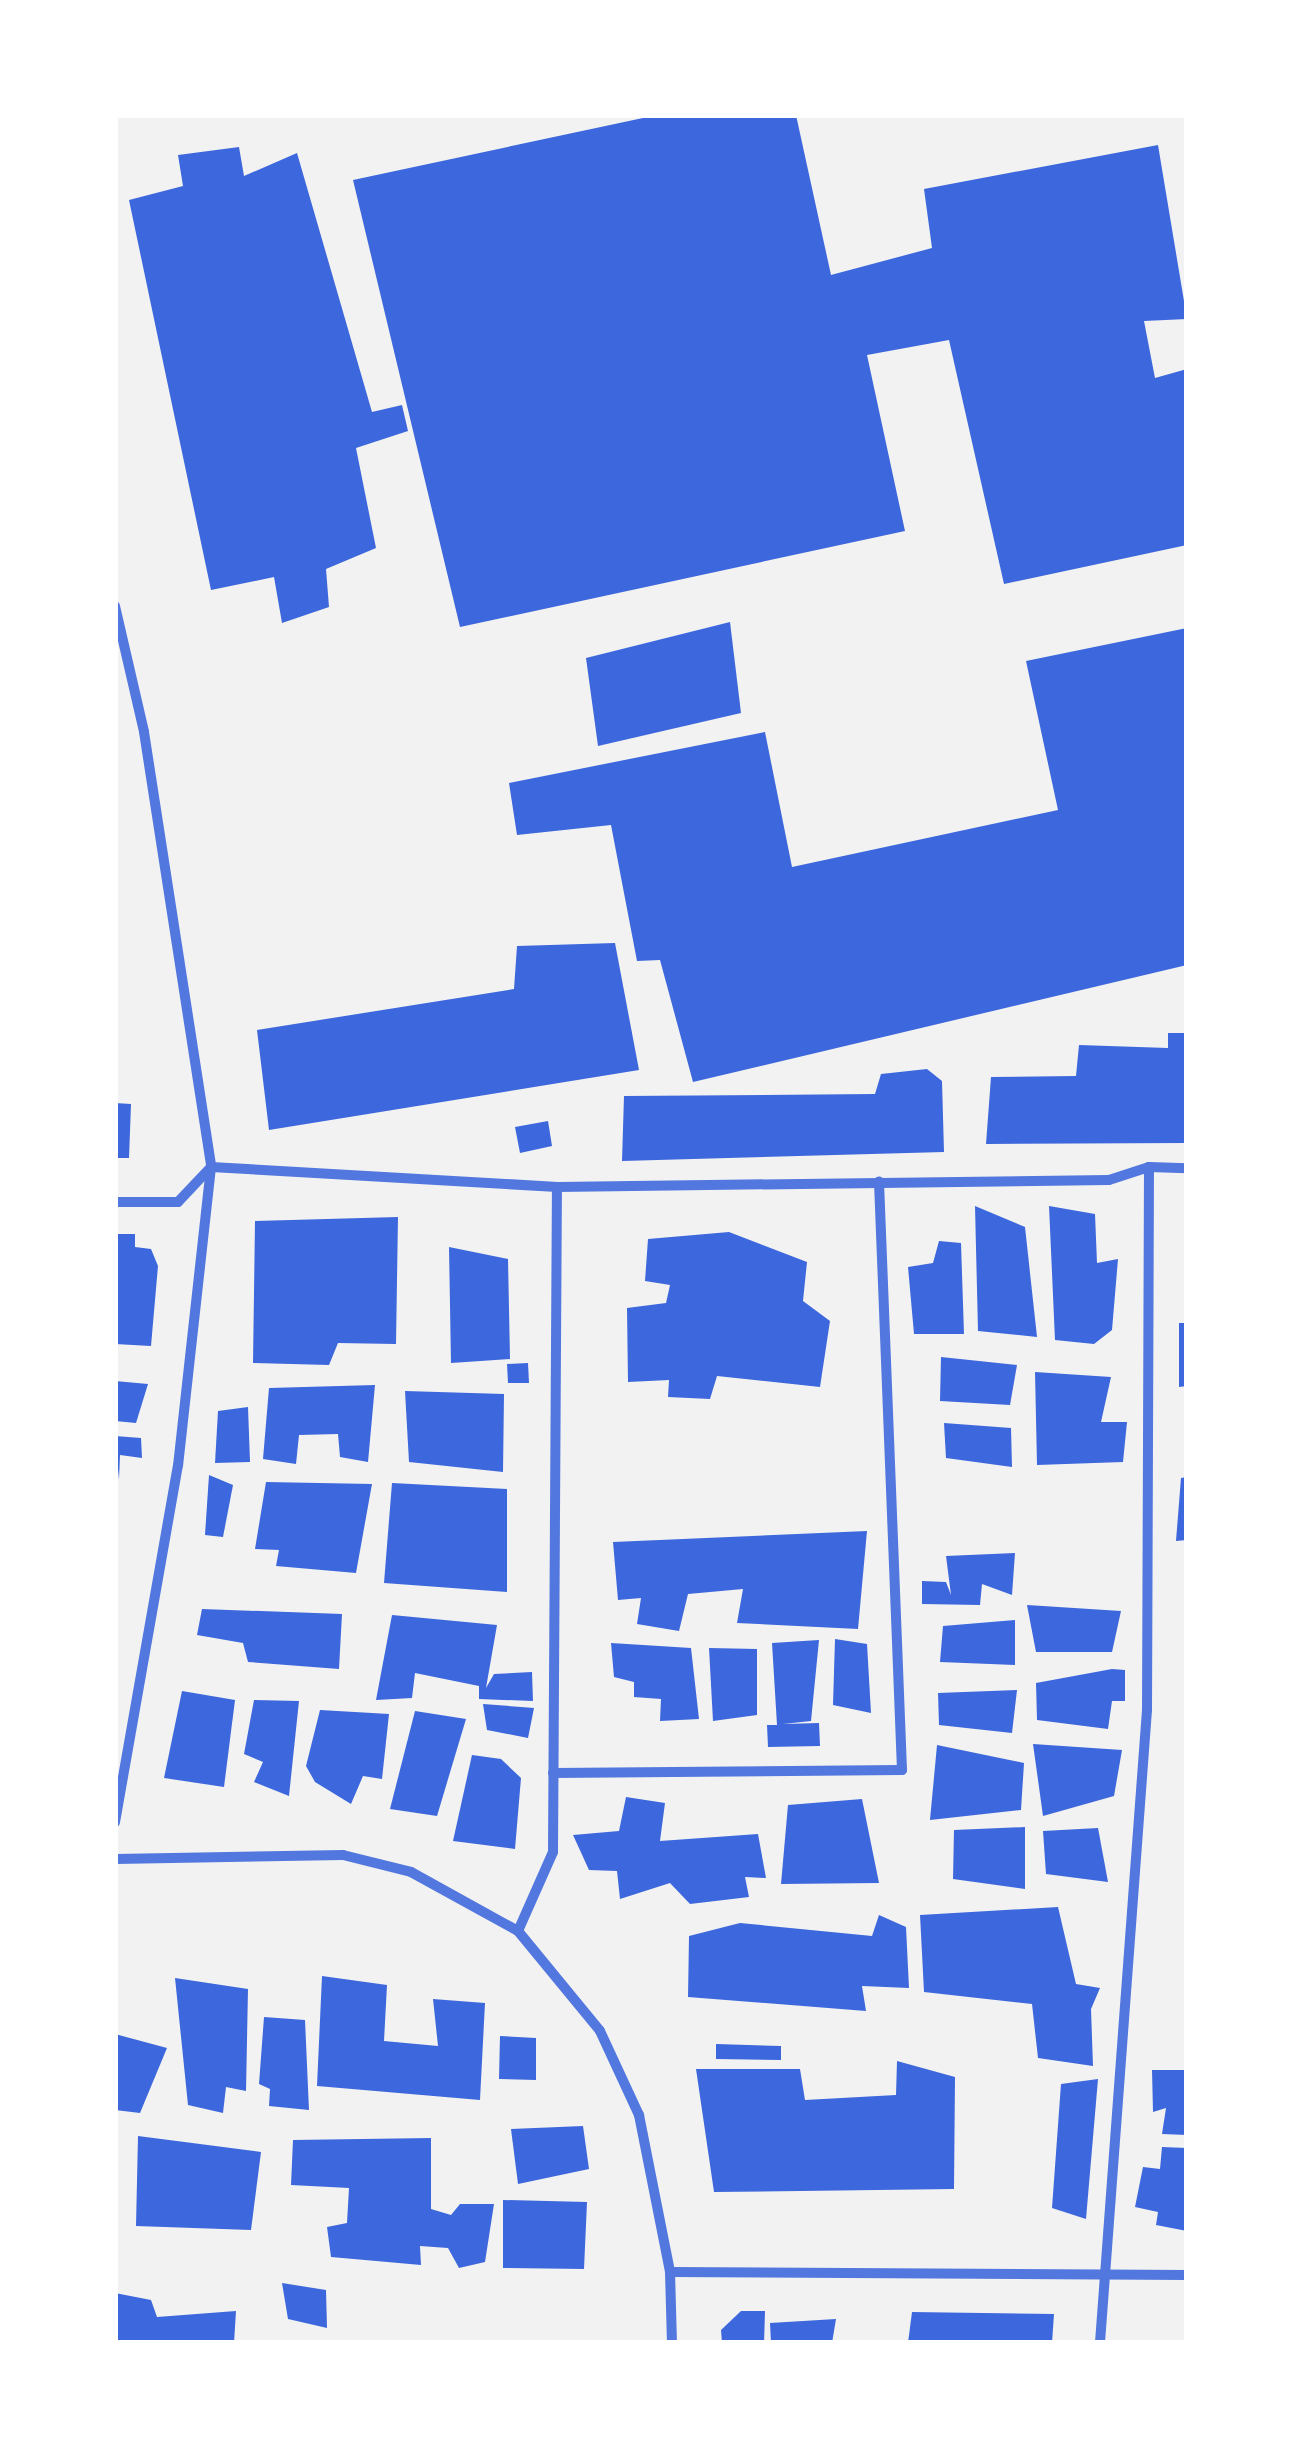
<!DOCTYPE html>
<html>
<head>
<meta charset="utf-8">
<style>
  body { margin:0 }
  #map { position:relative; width:1302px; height:2458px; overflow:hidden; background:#f2f2f2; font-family:"Source Sans 3",sans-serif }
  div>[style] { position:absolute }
  .building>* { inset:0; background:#3d67dc }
  .minor>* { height:10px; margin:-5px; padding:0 5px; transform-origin:5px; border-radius:5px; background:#5277de }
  span { translate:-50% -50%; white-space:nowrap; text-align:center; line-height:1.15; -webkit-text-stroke:8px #fff; paint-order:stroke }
  .frame { position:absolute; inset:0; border:118px solid #fff; pointer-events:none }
</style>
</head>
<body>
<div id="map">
  <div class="building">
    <i style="clip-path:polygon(657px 115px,796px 115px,831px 275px,932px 248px,924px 189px,1158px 145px,1187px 319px,1144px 321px,1155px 378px,1187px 369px,1187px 545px,1004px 584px,949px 340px,867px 355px,905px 531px,460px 627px,353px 180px)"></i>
    <i style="clip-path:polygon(239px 147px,244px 176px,297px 153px,372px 412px,402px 405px,408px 431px,356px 448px,376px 548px,326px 569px,329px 607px,282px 623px,274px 577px,211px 590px,129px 200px,183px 186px,178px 155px)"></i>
    <i style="clip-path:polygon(730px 622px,741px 713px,598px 746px,586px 658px)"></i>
    <i style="clip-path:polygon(1187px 628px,1187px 965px,693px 1082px,660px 960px,637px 961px,611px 825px,517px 835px,509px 783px,765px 732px,792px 867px,1058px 810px,1026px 661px)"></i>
    <i style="clip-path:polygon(615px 943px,639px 1070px,269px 1130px,257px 1030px,514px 989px,517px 946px)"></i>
    <i style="clip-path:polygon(1168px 1033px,1187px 1033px,1187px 1143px,986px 1144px,991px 1077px,1076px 1076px,1079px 1045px,1168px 1048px)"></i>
    <i style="clip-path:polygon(927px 1069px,942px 1081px,944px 1152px,622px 1161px,624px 1096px,875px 1094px,881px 1074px)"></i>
    <i style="clip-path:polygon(115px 1103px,131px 1104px,129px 1158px,115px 1158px)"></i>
    <i style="clip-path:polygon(548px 1121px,552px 1146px,520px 1153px,515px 1127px)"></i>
    <i style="clip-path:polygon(975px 1206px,1025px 1227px,1037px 1337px,978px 1331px)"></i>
    <i style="clip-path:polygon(1049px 1206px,1095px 1214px,1097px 1263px,1118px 1259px,1112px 1330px,1094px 1344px,1055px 1340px)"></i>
    <i style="clip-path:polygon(398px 1217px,396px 1344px,338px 1343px,329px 1365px,253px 1363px,255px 1221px)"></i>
    <i style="clip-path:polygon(729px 1232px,807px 1262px,803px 1301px,830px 1321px,820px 1387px,717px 1376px,710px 1399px,668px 1397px,669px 1380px,628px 1382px,627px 1308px,666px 1303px,670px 1285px,645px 1281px,648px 1239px)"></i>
    <i style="clip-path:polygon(115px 1234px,135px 1234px,135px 1247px,151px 1249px,158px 1266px,151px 1346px,115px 1344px)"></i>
    <i style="clip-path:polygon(939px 1241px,961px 1243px,964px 1334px,914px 1334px,908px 1267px,933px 1263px)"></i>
    <i style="clip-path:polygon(449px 1247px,508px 1259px,510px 1359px,451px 1363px)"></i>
    <i style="clip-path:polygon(1179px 1323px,1187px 1323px,1187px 1386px,1179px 1387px)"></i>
    <i style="clip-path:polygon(941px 1357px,1017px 1365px,1010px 1405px,940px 1401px)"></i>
    <i style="clip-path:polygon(528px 1363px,529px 1383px,508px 1383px,507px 1364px)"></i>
    <i style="clip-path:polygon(1035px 1372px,1111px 1377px,1101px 1422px,1127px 1422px,1123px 1462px,1037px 1465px)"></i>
    <i style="clip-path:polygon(115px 1381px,148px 1384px,136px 1423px,115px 1421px)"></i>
    <i style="clip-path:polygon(375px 1385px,368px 1462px,340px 1457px,338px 1434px,299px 1435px,296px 1464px,263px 1459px,269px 1388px)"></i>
    <i style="clip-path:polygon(405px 1391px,504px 1394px,503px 1472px,409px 1462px)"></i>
    <i style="clip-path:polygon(248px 1407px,250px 1462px,215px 1463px,218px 1411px)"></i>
    <i style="clip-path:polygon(944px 1423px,1011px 1428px,1012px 1467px,946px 1458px)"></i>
    <i style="clip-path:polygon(115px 1436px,141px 1438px,142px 1458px,120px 1455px,119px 1480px)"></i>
    <i style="clip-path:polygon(209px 1475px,233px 1485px,223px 1537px,205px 1535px)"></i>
    <i style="clip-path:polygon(1187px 1477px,1187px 1540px,1176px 1541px,1181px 1478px)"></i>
    <i style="clip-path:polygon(266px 1482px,372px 1484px,356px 1573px,276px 1566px,279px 1550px,255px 1549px)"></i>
    <i style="clip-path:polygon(392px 1483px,507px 1489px,507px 1592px,384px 1583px)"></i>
    <i style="clip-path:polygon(867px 1531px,858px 1629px,737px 1623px,743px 1589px,688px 1594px,679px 1631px,637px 1624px,641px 1598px,618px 1600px,613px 1542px)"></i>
    <i style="clip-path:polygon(1015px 1553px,1012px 1595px,982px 1584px,980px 1605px,922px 1604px,922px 1581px,946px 1582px,951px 1595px,946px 1556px)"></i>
    <i style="clip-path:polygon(1027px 1605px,1121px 1611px,1112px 1652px,1036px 1652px)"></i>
    <i style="clip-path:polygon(202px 1609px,342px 1614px,339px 1669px,248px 1662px,243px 1643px,197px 1635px)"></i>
    <i style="clip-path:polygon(392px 1615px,497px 1625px,486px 1688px,494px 1674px,532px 1672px,533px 1701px,479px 1699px,479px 1686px,415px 1673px,412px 1698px,376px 1700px)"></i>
    <i style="clip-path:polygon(1015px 1620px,1015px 1665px,940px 1662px,943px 1626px)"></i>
    <i style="clip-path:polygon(835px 1639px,867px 1644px,871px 1713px,833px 1705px)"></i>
    <i style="clip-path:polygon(819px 1640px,811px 1721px,783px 1724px,819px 1723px,820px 1746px,768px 1747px,767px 1725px,777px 1725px,772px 1643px)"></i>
    <i style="clip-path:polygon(611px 1643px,691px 1648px,699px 1719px,660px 1721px,661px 1699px,634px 1697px,634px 1682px,614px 1677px)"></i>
    <i style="clip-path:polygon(709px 1648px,757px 1649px,757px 1715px,713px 1721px)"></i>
    <i style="clip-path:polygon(1112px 1669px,1125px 1670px,1125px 1701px,1112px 1701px,1108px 1729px,1037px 1720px,1036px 1683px)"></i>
    <i style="clip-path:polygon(1017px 1690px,1012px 1733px,939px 1725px,938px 1693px)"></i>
    <i style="clip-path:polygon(182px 1691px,235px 1700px,224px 1787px,164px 1778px)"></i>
    <i style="clip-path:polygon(254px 1700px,299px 1701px,289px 1796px,254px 1782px,263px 1762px,244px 1754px)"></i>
    <i style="clip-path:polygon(483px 1704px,534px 1708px,528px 1738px,487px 1730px)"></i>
    <i style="clip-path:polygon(320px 1710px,389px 1714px,382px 1779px,363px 1776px,351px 1804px,315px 1782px,306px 1766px)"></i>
    <i style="clip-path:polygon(415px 1711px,466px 1719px,437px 1816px,390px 1809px)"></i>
    <i style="clip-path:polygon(1033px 1744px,1122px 1750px,1114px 1796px,1043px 1816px)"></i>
    <i style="clip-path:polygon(937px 1745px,1024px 1763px,1021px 1810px,930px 1820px)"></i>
    <i style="clip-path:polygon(472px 1755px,501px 1759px,521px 1778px,515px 1849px,453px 1841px)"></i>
    <i style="clip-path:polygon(626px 1797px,665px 1803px,660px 1841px,758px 1834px,766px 1878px,745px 1877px,749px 1897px,690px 1904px,670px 1883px,620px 1899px,617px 1871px,589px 1870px,573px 1835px,619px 1831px)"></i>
    <i style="clip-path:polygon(862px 1799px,879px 1883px,781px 1884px,788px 1805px)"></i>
    <i style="clip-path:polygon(1025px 1827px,1025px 1889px,953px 1879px,954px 1830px)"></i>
    <i style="clip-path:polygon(1098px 1828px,1108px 1882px,1046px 1874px,1043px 1831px)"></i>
    <i style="clip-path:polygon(1058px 1907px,1076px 1984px,1100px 1988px,1091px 2009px,1093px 2066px,1038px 2058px,1032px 2004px,924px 1992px,920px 1915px)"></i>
    <i style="clip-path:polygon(879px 1915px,906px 1927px,909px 1988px,862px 1986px,866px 2011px,688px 1997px,689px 1936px,740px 1923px,872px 1936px)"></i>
    <i style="clip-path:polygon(322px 1976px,387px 1985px,384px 2041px,438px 2046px,433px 1999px,485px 2003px,480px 2100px,317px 2086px)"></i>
    <i style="clip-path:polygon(175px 1978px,248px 1989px,246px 2091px,226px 2087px,223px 2113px,188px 2105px)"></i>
    <i style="clip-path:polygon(264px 2017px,305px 2020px,309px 2110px,269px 2106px,270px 2089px,259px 2084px)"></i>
    <i style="clip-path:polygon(115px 2034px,167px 2048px,140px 2113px,115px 2110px)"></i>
    <i style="clip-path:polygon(500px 2036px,536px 2038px,536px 2080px,499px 2079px)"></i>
    <i style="clip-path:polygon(716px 2044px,781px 2046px,781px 2060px,716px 2059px)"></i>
    <i style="clip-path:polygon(897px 2061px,955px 2077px,954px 2189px,714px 2192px,696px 2069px,800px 2069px,805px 2100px,896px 2095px)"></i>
    <i style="clip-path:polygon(1152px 2070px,1187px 2070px,1187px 2135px,1162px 2134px,1166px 2108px,1153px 2112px)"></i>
    <i style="clip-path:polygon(1098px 2079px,1086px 2219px,1052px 2208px,1061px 2084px)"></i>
    <i style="clip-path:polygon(583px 2126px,589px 2169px,518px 2184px,511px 2129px)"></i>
    <i style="clip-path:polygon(138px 2136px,261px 2152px,251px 2230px,136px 2226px)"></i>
    <i style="clip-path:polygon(431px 2138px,431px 2209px,451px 2215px,460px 2204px,494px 2204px,485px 2262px,459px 2268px,448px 2248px,420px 2246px,421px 2265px,331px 2257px,327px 2227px,347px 2223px,349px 2188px,291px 2185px,293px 2140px)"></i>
    <i style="clip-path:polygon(1162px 2147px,1187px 2148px,1187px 2231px,1156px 2225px,1158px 2212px,1135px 2207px,1143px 2167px,1160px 2169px)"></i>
    <i style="clip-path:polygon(503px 2200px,587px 2202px,584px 2269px,503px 2268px)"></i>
    <i style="clip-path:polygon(282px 2283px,326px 2290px,327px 2328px,288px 2319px)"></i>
    <i style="clip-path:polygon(115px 2293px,151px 2300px,157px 2317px,236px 2311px,234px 2343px,115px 2343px)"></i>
    <i style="clip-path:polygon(741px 2311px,765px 2311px,764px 2343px,722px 2343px,721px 2330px)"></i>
    <i style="clip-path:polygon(912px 2312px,1054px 2314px,1052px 2343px,908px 2343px)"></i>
    <i style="clip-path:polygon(836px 2319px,832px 2343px,771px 2343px,770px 2323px)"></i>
  </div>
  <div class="minor">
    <i style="left:115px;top:606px;width:129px;rotate:77deg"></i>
    <i style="left:144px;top:732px;width:440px;rotate:81.2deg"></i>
    <i style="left:211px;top:1167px;width:300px;rotate:96.3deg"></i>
    <i style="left:178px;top:1465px;width:363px;rotate:100deg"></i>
    <i style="left:1149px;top:1167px;width:38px;rotate:2deg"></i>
    <i style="left:115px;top:1202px;width:63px"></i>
    <i style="left:178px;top:1202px;width:48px;rotate:-46.7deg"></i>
    <i style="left:211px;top:1167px;width:347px;rotate:3.3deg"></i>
    <i style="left:557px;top:1187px;width:552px;rotate:-0.73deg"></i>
    <i style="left:1109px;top:1180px;width:42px;rotate:-18deg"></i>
    <i style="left:1149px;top:1167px;width:543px;rotate:90.21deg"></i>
    <i style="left:1147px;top:1710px;width:635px;rotate:94.25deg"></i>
    <i style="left:553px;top:1773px;width:349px;rotate:-0.5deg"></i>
    <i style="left:902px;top:1770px;width:589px;rotate:-92.24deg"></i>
    <i style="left:115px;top:1859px;width:228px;rotate:-1deg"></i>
    <i style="left:343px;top:1855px;width:70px;rotate:14deg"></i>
    <i style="left:411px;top:1872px;width:122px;rotate:28.9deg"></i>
    <i style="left:518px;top:1931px;width:129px;rotate:50.6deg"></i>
    <i style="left:600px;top:2031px;width:93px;rotate:65.1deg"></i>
    <i style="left:639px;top:2115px;width:160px;rotate:78.8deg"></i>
    <i style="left:670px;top:2272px;width:71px;rotate:88.4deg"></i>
    <i style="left:518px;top:1931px;width:86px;rotate:-66.1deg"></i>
    <i style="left:553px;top:1852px;width:665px;rotate:-89.66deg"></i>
    <i style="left:670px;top:2272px;width:517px;rotate:0.33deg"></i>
  </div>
  <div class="frame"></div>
</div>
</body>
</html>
